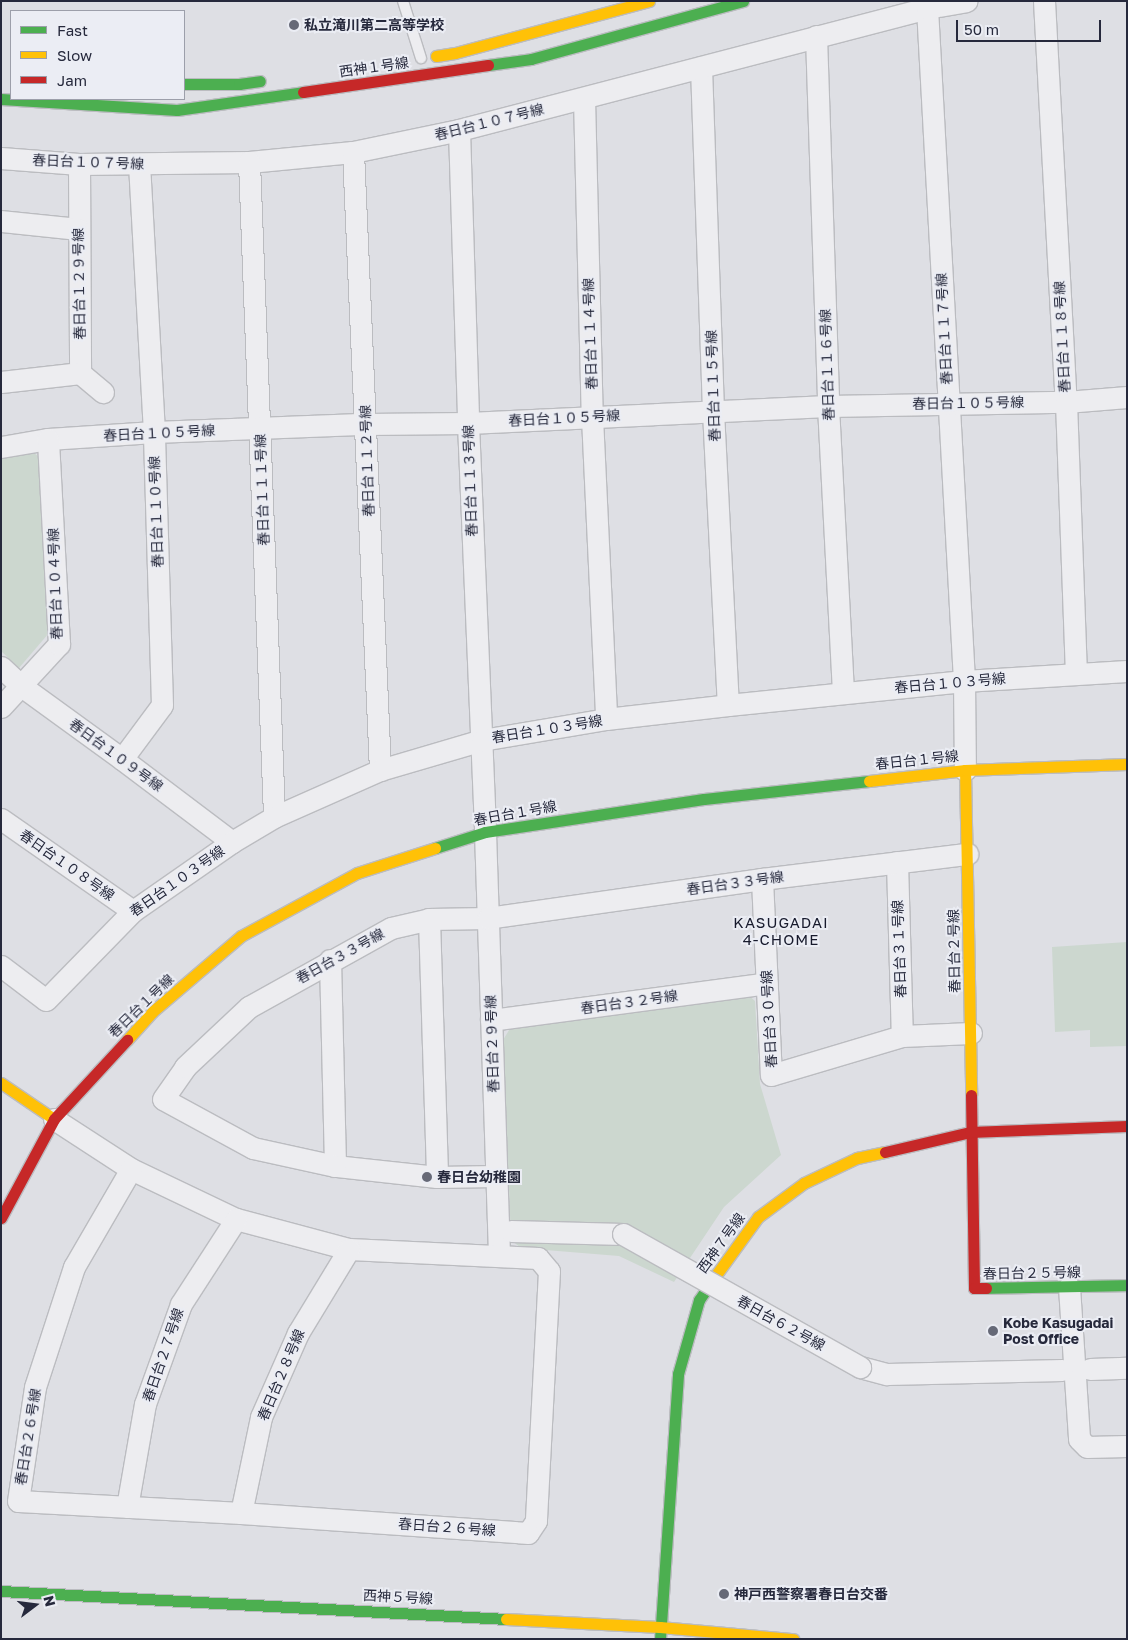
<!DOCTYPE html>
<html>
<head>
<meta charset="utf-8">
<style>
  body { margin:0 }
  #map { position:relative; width:1128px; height:1640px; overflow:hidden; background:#dedfe4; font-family:"Golos Text","Noto Sans JP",sans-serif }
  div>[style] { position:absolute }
  .green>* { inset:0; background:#ccd7cf }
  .roads { filter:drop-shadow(1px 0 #bbbcc0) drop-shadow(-1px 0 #bbbcc0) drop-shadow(0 1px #bbbcc0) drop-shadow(0 -1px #bbbcc0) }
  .lane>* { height:10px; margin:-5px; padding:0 5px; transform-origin:5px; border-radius:5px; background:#ededf0 }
  .street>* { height:21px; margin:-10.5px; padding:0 10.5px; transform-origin:10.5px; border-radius:10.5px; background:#ededf0 }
  .fast>* { height:11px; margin:-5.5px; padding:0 5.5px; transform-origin:5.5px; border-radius:5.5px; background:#4caf50 }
  .slow>* { height:11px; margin:-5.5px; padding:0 5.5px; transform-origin:5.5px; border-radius:5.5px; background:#ffc107 }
  .jam>* { height:11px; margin:-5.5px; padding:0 5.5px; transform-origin:5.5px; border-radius:5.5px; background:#c62828 }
  .bridges { filter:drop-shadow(1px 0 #bbbcc0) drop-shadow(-1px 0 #bbbcc0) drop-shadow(0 1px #bbbcc0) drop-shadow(0 -1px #bbbcc0) }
  .street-bridge>* { height:21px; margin:-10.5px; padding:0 10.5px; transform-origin:10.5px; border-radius:10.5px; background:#ededf0 }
  .dots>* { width:14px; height:14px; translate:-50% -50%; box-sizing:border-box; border:2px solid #ebedf4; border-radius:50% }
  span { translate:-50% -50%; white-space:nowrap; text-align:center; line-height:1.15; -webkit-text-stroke:4px #ebedf4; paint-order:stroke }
  .poi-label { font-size:14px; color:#26293c; font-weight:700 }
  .left { translate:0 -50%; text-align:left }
  .street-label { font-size:14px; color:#26293c }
  .neighbourhood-label { font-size:15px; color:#181b2d; letter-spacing:1px }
  .frame { position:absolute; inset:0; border:2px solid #26293c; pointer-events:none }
  .legend { position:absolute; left:10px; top:10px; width:175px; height:90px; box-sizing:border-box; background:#ebedf4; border:1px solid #9c9faa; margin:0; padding:6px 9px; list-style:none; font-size:15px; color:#26293c }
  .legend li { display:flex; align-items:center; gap:10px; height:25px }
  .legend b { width:25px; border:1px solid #9c9faa }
  .north { position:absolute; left:10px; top:1580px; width:50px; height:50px; -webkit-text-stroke:4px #ebedf4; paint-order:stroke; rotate:75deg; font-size:14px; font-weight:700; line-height:20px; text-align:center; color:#26293c }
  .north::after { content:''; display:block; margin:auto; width:18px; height:22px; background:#26293c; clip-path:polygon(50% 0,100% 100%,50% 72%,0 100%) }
  .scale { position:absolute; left:956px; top:20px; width:145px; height:22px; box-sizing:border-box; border:2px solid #26293c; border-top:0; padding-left:6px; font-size:15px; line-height:18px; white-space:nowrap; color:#26293c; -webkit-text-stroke:4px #ebedf4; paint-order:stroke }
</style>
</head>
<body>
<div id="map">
  <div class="green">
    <i style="clip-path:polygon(28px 448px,39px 457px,49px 633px,19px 668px,1px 651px,1px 455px)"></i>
    <i style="clip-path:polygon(1127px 942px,1127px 1046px,1090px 1047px,1090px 1030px,1055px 1032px,1052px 947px)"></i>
    <i style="clip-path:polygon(747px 994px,755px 1001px,760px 1084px,781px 1155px,724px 1207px,674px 1282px,619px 1256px,521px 1248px,511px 1240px,503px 1040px,514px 1022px)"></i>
  </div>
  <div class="roads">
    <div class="lane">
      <i style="left:403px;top:1px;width:60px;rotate:72.5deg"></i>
    </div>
    <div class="street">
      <i style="left:1044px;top:1px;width:402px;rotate:86.9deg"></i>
      <i style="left:1066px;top:402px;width:270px;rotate:87.9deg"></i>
      <i style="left:927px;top:8px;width:674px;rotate:86.85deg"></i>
      <i style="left:964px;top:681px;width:89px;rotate:89.4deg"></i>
      <i style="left:816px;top:36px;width:370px;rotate:88.1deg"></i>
      <i style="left:828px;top:406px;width:287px;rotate:87deg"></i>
      <i style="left:701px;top:67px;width:344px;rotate:88deg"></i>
      <i style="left:713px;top:411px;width:294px;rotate:87.1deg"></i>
      <i style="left:584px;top:98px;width:319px;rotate:88.6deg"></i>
      <i style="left:592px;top:417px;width:302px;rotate:87.3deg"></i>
      <i style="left:459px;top:130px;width:293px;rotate:88.2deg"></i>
      <i style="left:468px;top:423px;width:409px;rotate:87.6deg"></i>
      <i style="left:485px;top:832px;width:424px;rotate:88.1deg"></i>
      <i style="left:353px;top:152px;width:619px;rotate:87.5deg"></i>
      <i style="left:1px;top:158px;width:78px;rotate:4.4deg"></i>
      <i style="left:79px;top:164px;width:170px;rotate:-0.7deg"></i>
      <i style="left:249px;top:162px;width:104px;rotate:-5.5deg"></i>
      <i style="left:353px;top:152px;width:108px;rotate:-11.7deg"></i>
      <i style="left:459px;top:130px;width:484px;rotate:-14.6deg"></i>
      <i style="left:927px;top:8px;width:40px;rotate:-10deg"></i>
      <i style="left:249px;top:162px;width:655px;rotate:87.81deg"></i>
      <i style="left:79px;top:164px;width:209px;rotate:89.7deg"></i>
      <i style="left:80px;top:373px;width:30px;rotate:40deg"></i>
      <i style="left:1px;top:221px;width:77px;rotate:5.9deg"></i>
      <i style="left:1px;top:382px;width:80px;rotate:-6.5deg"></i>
      <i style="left:1px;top:447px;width:48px;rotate:-9.7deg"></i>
      <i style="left:48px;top:439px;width:106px;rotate:-3.8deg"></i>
      <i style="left:154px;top:432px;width:212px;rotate:-2.2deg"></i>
      <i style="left:366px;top:424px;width:102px;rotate:-0.6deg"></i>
      <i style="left:468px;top:423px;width:360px;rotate:-2.7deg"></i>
      <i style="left:828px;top:406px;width:238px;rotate:-1deg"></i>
      <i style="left:1066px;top:402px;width:61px;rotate:-4.7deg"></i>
      <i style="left:1px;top:667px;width:26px;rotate:43deg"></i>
      <i style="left:20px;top:685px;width:126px;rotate:36deg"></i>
      <i style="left:122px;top:759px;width:138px;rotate:37deg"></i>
      <i style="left:1px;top:707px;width:86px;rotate:-47.4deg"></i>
      <i style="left:59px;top:644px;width:205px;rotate:-93.1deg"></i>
      <i style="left:122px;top:759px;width:67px;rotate:-53.5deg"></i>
      <i style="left:162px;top:705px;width:273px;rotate:-91.7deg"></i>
      <i style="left:154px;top:432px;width:268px;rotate:-93.2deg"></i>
      <i style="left:1px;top:819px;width:161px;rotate:34.9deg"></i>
      <i style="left:897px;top:862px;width:174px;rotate:88.4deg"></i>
      <i style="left:762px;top:879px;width:196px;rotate:87.4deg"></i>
      <i style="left:771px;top:1075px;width:137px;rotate:-16.6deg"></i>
      <i style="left:902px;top:1036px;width:69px;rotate:-2.5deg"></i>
      <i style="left:429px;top:919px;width:258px;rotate:88.2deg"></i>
      <i style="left:330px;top:960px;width:206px;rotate:88.6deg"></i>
      <i style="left:1px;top:966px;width:56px;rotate:37.1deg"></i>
      <i style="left:46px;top:1000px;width:124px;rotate:-45.7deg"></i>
      <i style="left:133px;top:911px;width:121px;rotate:-34.9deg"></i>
      <i style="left:232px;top:842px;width:49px;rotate:-30.8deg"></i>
      <i style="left:274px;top:817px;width:116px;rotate:-23.9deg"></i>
      <i style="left:380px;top:770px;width:106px;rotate:-16.4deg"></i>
      <i style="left:482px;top:740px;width:126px;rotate:-9.6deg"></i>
      <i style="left:606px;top:719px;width:123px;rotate:-6.5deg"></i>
      <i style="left:728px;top:705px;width:237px;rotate:-5.8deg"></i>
      <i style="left:964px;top:681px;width:163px;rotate:-3.5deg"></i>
      <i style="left:491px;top:1020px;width:278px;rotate:-7.6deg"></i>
      <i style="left:54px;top:1119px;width:92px;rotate:33deg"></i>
      <i style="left:131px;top:1169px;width:116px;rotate:25.5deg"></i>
      <i style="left:236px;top:1219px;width:117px;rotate:14.9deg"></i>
      <i style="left:349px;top:1249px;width:189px;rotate:2.7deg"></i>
      <i style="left:538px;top:1258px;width:17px;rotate:50deg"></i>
      <i style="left:549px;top:1271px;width:250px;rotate:93deg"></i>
      <i style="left:536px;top:1521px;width:14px;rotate:124deg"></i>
      <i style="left:528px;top:1533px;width:288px;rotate:-176deg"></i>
      <i style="left:241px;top:1513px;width:223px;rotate:-176.9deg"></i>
      <i style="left:18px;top:1501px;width:115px;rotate:-81.5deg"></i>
      <i style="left:35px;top:1387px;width:126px;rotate:-72deg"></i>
      <i style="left:74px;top:1267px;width:113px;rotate:-59.8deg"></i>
      <i style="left:495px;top:1176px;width:58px;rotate:179deg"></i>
      <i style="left:437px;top:1177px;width:103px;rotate:-173.8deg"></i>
      <i style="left:335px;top:1166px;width:84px;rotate:-167.6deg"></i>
      <i style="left:253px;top:1148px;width:102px;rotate:-151.4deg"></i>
      <i style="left:163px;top:1099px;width:39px;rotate:-55deg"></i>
      <i style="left:185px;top:1067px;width:88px;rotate:-43.2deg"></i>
      <i style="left:249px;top:1007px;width:162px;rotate:-29.1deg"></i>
      <i style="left:391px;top:928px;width:39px;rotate:-13deg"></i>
      <i style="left:429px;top:919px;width:59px;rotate:-1deg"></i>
      <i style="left:488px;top:918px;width:277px;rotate:-8.1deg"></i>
      <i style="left:762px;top:879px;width:207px;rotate:-7deg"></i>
      <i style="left:511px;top:1231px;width:112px;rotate:1.5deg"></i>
      <i style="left:1069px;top:1287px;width:152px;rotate:86.2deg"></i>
      <i style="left:1079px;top:1439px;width:11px;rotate:45deg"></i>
      <i style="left:1087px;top:1447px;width:40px;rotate:-1.4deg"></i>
      <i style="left:860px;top:1367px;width:28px;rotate:15deg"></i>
      <i style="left:887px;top:1374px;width:175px;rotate:-1.3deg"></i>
      <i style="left:1090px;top:1369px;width:37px;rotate:-2deg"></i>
      <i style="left:127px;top:1507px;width:105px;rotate:-80.1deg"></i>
      <i style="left:145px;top:1404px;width:106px;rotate:-70.2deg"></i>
      <i style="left:181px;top:1304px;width:101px;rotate:-57.1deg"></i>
      <i style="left:241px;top:1513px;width:98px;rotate:-78.2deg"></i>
      <i style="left:261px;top:1417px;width:92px;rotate:-66.2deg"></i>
      <i style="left:298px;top:1333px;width:98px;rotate:-58.7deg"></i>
    </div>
    <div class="fast">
      <i style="left:488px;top:65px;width:43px;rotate:-7.9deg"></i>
      <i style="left:531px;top:59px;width:220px;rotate:-15.3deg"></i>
      <i style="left:184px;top:84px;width:55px"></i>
      <i style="left:239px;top:84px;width:21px;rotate:-8deg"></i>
      <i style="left:1px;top:99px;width:176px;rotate:3.6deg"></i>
      <i style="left:177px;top:110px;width:127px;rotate:-8.1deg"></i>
      <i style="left:435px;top:848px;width:52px;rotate:-17.7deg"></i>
      <i style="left:485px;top:832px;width:221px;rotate:-8.6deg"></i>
      <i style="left:704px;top:799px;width:166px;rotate:-6.2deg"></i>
      <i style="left:986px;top:1288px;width:141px;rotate:-1.2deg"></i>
      <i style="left:1px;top:1591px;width:506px;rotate:3.17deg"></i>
      <i style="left:660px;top:1639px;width:266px;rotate:-86.1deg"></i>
      <i style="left:678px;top:1374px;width:77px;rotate:-74.2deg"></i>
      <i style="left:699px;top:1300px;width:30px;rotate:-56deg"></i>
    </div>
    <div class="slow">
      <i style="left:436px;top:56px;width:19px;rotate:-9deg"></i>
      <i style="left:455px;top:53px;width:201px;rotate:-15deg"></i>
      <i style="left:965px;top:770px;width:325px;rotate:88.9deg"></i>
      <i style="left:869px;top:781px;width:97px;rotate:-6.5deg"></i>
      <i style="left:965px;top:770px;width:162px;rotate:-2.1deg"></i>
      <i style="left:127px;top:1040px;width:38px;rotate:-48deg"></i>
      <i style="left:152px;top:1012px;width:117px;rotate:-40.5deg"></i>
      <i style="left:241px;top:936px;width:132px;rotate:-28.5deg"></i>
      <i style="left:357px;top:873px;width:82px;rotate:-17.8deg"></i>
      <i style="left:1px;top:1083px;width:64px;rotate:34.2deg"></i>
      <i style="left:716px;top:1275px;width:72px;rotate:-54.1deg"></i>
      <i style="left:758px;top:1217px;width:57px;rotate:-36.5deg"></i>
      <i style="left:804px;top:1183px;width:59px;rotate:-25.3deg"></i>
      <i style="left:857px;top:1158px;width:29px;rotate:-12deg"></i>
      <i style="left:506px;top:1619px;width:154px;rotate:3deg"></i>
      <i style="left:660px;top:1627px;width:134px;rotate:5.2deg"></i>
    </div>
    <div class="jam">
      <i style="left:303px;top:92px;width:187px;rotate:-8.3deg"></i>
      <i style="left:971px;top:1095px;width:193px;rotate:89.1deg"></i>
      <i style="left:974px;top:1288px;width:12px"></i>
      <i style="left:885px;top:1152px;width:87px;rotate:-13.2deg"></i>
      <i style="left:970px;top:1132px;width:157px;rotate:-2.2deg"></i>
      <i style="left:1px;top:1218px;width:112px;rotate:-61.8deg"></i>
      <i style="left:54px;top:1119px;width:108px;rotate:-47.3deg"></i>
    </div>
  </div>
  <div class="bridges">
    <div class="street-bridge">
      <i style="left:623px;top:1234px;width:272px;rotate:29.3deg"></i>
    </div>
  </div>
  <div class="dots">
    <i style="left:294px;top:25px;background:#666977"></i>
    <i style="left:427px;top:1177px;background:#666977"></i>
    <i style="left:993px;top:1331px;background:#666977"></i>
    <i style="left:724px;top:1594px;background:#666977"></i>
  </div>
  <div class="poi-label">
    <span class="left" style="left:304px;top:25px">私立滝川第二高等学校</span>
    <span class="left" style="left:437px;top:1177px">春日台幼稚園</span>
    <span class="left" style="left:1003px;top:1331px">Kobe Kasugadai<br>Post Office</span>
    <span class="left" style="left:734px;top:1594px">神戸西警察署春日台交番</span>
  </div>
  <div class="street-label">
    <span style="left:374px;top:67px;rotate:-8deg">西神１号線</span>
    <span style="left:489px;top:122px;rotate:-14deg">春日台１０７号線</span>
    <span style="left:88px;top:162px;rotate:2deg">春日台１０７号線</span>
    <span style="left:79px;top:284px;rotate:-91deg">春日台１２９号線</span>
    <span style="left:944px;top:329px;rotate:-93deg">春日台１１７号線</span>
    <span style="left:590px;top:334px;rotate:-92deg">春日台１１４号線</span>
    <span style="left:1062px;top:337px;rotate:-93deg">春日台１１８号線</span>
    <span style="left:827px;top:365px;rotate:-92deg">春日台１１６号線</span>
    <span style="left:713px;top:386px;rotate:-92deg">春日台１１５号線</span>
    <span style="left:968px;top:403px;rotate:-1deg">春日台１０５号線</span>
    <span style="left:564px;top:418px;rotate:-3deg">春日台１０５号線</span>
    <span style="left:159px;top:433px;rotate:-3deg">春日台１０５号線</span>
    <span style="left:367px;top:461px;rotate:-92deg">春日台１１２号線</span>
    <span style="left:470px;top:481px;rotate:-92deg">春日台１１３号線</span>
    <span style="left:262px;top:490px;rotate:-92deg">春日台１１１号線</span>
    <span style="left:156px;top:512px;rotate:-92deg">春日台１１０号線</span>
    <span style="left:55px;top:584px;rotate:-92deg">春日台１０４号線</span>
    <span style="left:950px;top:683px;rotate:-5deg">春日台１０３号線</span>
    <span style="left:547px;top:729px;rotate:-9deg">春日台１０３号線</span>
    <span style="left:116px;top:755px;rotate:36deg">春日台１０９号線</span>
    <span style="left:917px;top:760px;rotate:-6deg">春日台１号線</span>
    <span style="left:515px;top:813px;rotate:-10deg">春日台１号線</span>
    <span style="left:67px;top:865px;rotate:35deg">春日台１０８号線</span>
    <span style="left:177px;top:881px;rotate:-35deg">春日台１０３号線</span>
    <span style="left:735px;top:883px;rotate:-8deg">春日台３３号線</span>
    <span style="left:899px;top:949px;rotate:-92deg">春日台３１号線</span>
    <span style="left:954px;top:951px;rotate:-91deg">春日台２号線</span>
    <span style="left:340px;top:956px;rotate:-29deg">春日台３３号線</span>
    <span style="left:629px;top:1002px;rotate:-8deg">春日台３２号線</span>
    <span style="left:141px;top:1006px;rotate:-44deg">春日台１号線</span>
    <span style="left:769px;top:1019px;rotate:-93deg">春日台３０号線</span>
    <span style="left:492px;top:1044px;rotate:-92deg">春日台２９号線</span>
    <span style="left:721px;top:1243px;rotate:-54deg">西神７号線</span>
    <span style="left:1032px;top:1273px;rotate:-1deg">春日台２５号線</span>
    <span style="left:781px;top:1323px;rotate:29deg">春日台６２号線</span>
    <span style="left:163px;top:1355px;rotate:-71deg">春日台２７号線</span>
    <span style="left:281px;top:1375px;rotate:-67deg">春日台２８号線</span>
    <span style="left:28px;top:1437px;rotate:-81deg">春日台２６号線</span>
    <span style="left:447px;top:1527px;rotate:4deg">春日台２６号線</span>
    <span style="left:398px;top:1597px;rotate:3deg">西神５号線</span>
  </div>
  <div class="neighbourhood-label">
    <span style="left:781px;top:931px">KASUGADAI<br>4-CHOME</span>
  </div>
  <div class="frame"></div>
  <ul class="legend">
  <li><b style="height:6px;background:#4caf50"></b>Fast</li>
  <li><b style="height:6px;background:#ffc107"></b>Slow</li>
  <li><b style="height:6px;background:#c62828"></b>Jam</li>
  </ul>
  <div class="north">N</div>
  <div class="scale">50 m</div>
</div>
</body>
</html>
